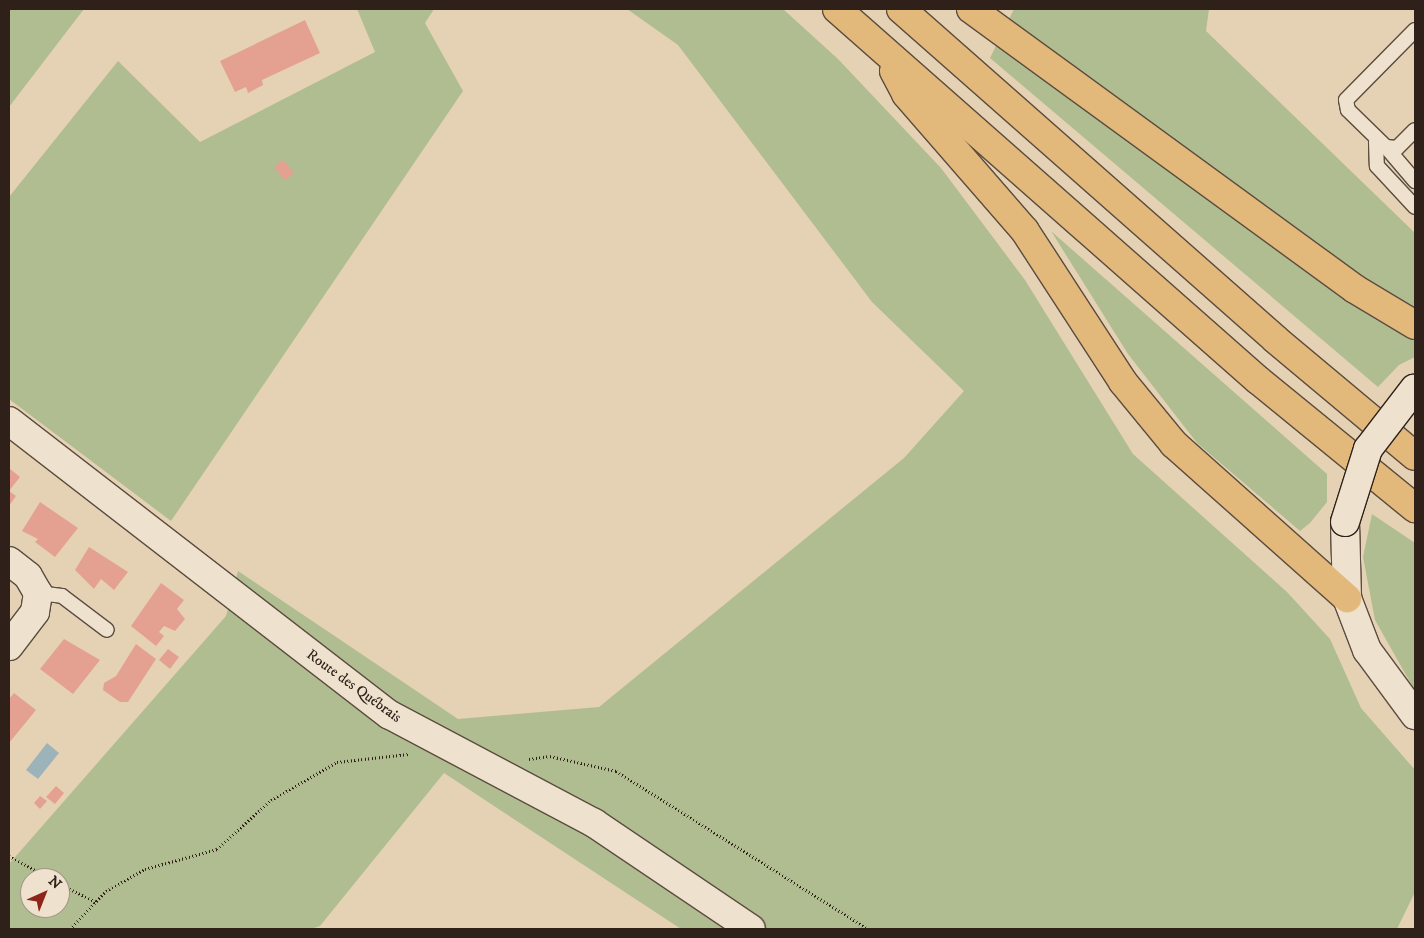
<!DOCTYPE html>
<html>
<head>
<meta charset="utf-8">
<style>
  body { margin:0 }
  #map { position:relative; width:1424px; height:938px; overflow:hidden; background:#e5d2b4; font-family:"IM FELL DW Pica",serif }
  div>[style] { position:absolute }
  .green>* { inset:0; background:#b0bd91 }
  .water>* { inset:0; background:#9cb4b9 }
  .building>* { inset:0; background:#e4a191 }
  .path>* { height:3px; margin-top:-1.5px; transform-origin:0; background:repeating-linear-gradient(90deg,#2f201a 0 1px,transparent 0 3.5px) }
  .roads { filter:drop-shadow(1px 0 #5c4c40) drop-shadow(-1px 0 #5c4c40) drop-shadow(0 1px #5c4c40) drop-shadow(0 -1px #5c4c40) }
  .service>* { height:14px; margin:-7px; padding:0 7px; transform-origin:7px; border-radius:7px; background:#eee2ce }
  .minor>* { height:28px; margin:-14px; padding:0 14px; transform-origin:14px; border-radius:14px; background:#eee2ce }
  .secondary>* { height:28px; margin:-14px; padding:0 14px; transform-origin:14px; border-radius:14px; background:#eee2ce }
  .trunk>* { height:28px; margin:-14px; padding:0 14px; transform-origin:14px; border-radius:14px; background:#e2b97a }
  .bridges { filter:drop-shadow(1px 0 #2f201a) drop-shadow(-1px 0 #2f201a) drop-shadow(0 1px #2f201a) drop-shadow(0 -1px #2f201a) }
  .secondary-bridge>* { height:28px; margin:-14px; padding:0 14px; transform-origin:14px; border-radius:14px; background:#eee2ce }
  span { translate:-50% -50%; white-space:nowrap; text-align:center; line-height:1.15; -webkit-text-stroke:4px #eee2ce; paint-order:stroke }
  .street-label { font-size:15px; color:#2f201a }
  .frame { position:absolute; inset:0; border:10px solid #2f201a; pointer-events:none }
  .north { position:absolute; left:20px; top:868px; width:50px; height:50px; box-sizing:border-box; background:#eee2ce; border:1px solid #a29486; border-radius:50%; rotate:44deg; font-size:14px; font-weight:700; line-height:20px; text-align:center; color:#2f201a }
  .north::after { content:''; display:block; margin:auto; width:18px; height:22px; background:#8f2418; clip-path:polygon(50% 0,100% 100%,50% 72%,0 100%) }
</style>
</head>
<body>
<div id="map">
  <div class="green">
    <i style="clip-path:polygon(9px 9px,84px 9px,9px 107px)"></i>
    <i style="clip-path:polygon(357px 9px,434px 9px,425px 23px,463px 91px,171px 521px,9px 399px,9px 197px,118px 61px,200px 142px,375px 52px)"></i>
    <i style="clip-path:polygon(evenodd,627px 9px,783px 9px,838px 59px,941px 168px,1025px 280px,1133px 454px,1287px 592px,1330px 639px,1361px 708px,1415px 770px,1415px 892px,1397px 929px,681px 929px,444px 773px,320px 926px,311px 929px,9px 929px,9px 864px,226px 616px,238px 571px,458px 719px,599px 707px,904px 458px,964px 391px,872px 302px,678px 45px,627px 9px,30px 878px,60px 878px,60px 908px,30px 908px,30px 878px)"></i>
    <i style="clip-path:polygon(1014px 9px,1209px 9px,1206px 31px,1415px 233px,1415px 357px,1399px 365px,1378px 387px,990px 58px)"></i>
    <i style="clip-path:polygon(1051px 231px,1327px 474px,1327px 502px,1310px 523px,1300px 531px,1197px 443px,1128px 354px)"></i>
    <i style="clip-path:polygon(1372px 514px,1415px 543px,1415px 691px,1375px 620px,1363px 557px)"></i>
  </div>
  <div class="water">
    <i style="clip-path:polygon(47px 743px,59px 753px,38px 779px,26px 770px)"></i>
  </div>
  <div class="building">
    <i style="clip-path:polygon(305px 20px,320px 53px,262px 80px,263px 85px,248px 93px,246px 87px,235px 92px,220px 61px)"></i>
    <i style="clip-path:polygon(283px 160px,294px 173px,285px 180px,274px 167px)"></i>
    <i style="clip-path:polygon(9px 468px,20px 477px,9px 491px,16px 496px,9px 506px)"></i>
    <i style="clip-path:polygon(40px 502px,78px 528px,55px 557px,35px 542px,38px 539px,22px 531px)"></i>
    <i style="clip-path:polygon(89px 547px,128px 572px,114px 590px,101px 579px,94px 589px,75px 570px)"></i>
    <i style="clip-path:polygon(161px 583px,184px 600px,177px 609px,185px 619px,175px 631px,164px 626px,159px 632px,164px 636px,156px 646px,131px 626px)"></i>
    <i style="clip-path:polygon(64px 639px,100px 660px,73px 694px,40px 669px)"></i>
    <i style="clip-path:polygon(136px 644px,156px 659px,128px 702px,120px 702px,103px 690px,104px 683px,116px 676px)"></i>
    <i style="clip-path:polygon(168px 649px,179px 657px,170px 669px,159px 660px)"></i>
    <i style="clip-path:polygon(14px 693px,36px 710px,9px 743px,9px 699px)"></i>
    <i style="clip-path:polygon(56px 786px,64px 793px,55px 804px,46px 797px)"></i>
    <i style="clip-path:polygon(40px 796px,47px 801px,40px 809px,34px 803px)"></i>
  </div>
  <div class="path">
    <i style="left:529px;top:759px;width:21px;rotate:-8deg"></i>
    <i style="left:550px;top:756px;width:68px;rotate:12.8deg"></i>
    <i style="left:616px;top:771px;width:297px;rotate:32.1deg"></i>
    <i style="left:9px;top:856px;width:47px;rotate:28.2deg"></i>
    <i style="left:60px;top:884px;width:40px;rotate:26.6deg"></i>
    <i style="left:70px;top:929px;width:52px;rotate:-46.5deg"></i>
    <i style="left:106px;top:891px;width:45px;rotate:-29.4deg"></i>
    <i style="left:145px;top:869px;width:75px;rotate:-15.5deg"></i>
    <i style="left:217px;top:849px;width:73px;rotate:-42.2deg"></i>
    <i style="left:271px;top:800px;width:76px;rotate:-29.9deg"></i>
    <i style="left:337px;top:762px;width:72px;rotate:-6.3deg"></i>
  </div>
  <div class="roads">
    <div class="service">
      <i style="left:1415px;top:30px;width:98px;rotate:134.6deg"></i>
      <i style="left:1346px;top:100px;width:10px;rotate:79deg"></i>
      <i style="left:1348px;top:110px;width:53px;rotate:44.2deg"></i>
      <i style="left:1386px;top:147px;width:11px;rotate:5deg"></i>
      <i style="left:1397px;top:148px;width:25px;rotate:-45deg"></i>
      <i style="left:1376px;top:142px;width:24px;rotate:88deg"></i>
      <i style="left:1377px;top:166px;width:56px;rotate:47.2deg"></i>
      <i style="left:1386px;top:147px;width:45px;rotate:49.5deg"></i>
      <i style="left:38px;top:593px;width:24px;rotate:7deg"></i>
      <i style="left:62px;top:596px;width:56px;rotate:37.1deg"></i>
    </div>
    <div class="minor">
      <i style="left:9px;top:421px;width:481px;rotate:37.7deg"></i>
      <i style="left:390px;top:715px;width:231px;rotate:27.9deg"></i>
      <i style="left:594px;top:823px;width:189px;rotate:34deg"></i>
      <i style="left:9px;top:561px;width:24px;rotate:38deg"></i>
      <i style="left:28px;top:576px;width:20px;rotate:60deg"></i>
      <i style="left:38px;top:593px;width:19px;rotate:99deg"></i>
      <i style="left:35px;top:612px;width:43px;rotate:127.4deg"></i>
    </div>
    <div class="secondary">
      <i style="left:1345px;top:522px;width:76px;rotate:88.5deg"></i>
      <i style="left:1347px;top:598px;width:56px;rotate:69deg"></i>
      <i style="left:1367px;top:650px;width:81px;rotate:53.6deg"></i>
    </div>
    <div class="trunk">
      <i style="left:837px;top:9px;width:561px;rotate:41.39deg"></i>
      <i style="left:1258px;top:380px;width:203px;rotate:39.2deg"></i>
      <i style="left:901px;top:9px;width:499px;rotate:41.4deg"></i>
      <i style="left:1275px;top:339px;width:182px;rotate:39.9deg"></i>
      <i style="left:971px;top:9px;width:475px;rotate:36.1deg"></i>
      <i style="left:1355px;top:289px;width:70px;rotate:31deg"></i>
      <i style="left:894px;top:71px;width:26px;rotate:62deg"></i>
      <i style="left:906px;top:94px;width:181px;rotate:49deg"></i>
      <i style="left:1025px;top:231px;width:180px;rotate:57deg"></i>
      <i style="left:1123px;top:382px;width:80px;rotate:50.6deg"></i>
      <i style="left:1174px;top:444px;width:232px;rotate:41.7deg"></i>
    </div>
  </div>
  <div class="bridges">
    <div class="secondary-bridge">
      <i style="left:1345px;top:522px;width:77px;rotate:-72.5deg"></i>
      <i style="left:1368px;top:449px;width:76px;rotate:-52.5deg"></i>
    </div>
  </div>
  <div class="street-label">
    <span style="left:354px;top:686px;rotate:36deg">Route des Québrais</span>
  </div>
  <div class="frame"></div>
  <div class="north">N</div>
</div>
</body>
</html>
